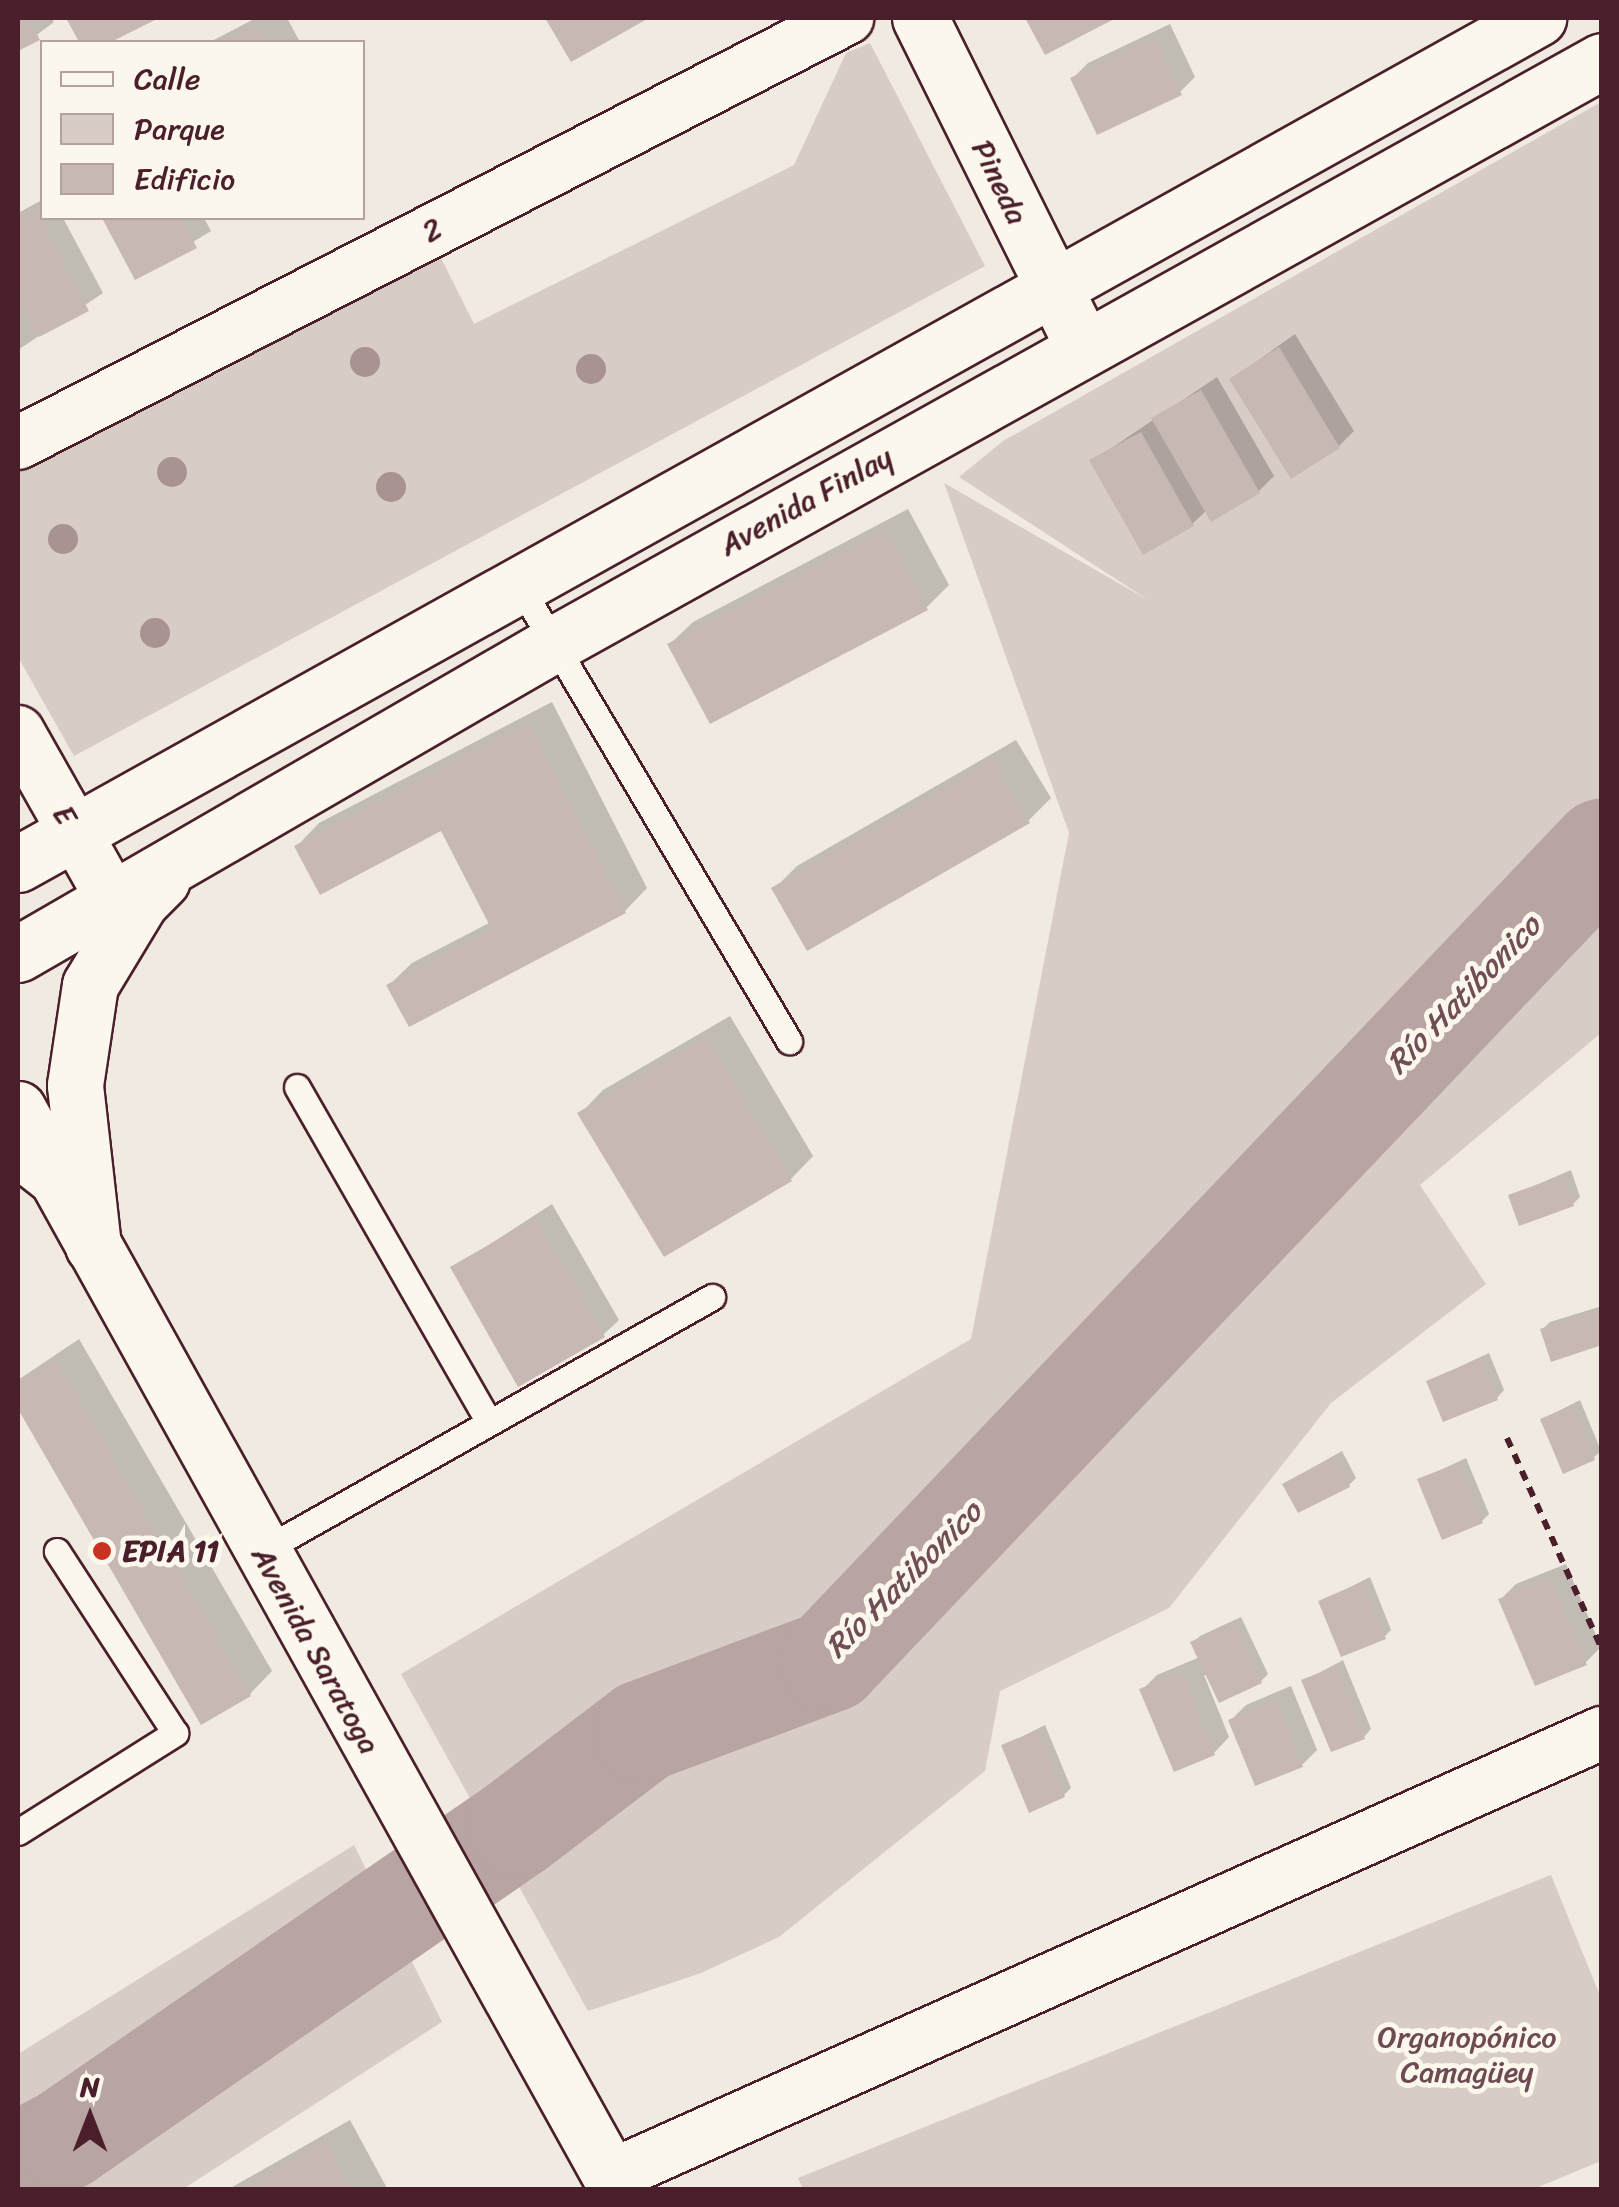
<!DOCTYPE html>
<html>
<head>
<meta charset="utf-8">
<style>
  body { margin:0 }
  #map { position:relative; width:1619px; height:2207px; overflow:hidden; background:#f0eae0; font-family:Sriracha,sans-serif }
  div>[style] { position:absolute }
  .green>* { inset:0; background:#d8ccc6 }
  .shadow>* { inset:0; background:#0003 }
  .river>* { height:102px; margin:-51px; padding:0 51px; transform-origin:51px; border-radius:51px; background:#b8a4a2 }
  .building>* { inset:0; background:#c8b8b3 }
  .path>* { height:6px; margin-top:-3px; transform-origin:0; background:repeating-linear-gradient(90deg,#4a1f2b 0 10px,transparent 0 18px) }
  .roads { filter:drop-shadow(2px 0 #4a1f2b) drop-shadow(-2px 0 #4a1f2b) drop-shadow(0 2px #4a1f2b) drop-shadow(0 -2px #4a1f2b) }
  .lane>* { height:25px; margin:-12.5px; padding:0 12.5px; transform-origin:12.5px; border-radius:12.5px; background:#fbf7ec }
  .street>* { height:52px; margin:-26px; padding:0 26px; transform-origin:26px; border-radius:26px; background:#fbf7ec }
  .secondary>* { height:55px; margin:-27.5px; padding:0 27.5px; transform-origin:27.5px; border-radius:27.5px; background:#fbf7ec }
  .primary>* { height:55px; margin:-27.5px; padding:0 27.5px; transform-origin:27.5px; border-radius:27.5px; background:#fbf7ec }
  .trees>* { width:30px; height:30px; margin:-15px; border-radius:50%; background:#a89292 }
  .dots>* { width:28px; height:28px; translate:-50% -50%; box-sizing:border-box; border:5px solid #fbf7ec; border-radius:50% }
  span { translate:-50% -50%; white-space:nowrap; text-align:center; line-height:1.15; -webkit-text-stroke:10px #fbf7ec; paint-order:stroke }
  .street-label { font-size:30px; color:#4a1f2b }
  .poi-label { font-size:30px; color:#4a1f2b; font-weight:700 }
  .left { translate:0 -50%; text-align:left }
  .park-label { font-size:30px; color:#6e4a52 }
  .water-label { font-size:32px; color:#704e55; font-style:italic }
  .frame { position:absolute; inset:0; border:20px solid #4a1f2b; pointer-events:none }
  .legend { position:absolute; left:40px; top:40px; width:325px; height:180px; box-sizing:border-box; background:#fbf7ec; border:2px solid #b4a19f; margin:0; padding:12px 18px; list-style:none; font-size:30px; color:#4a1f2b }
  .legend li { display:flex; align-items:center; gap:20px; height:50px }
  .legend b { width:50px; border:2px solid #b4a19f }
  .north { position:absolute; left:40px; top:2067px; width:100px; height:100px; -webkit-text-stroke:8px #fbf7ec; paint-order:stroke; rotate:0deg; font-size:28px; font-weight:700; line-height:40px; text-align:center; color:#4a1f2b }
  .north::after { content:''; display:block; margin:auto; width:35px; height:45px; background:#4a1f2b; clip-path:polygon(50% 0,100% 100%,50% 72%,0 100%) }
</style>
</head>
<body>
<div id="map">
  <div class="green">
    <i style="clip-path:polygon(870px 43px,985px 266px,74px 756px,18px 657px,18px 459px,433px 242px,474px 324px,794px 165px,846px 53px)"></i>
    <i style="clip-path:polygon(1601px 102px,1601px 1033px,1420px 1185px,1486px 1284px,1331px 1403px,1169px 1608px,1000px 1691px,985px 1771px,779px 1937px,701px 1973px,588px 2011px,401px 1674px,971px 1339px,1069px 833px,944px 483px,1148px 600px,959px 477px,1003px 441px)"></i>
    <i style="clip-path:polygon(354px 1845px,442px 2022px,183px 2189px,18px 2189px,18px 2054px)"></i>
    <i style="clip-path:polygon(1551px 1875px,1601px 1998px,1601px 2161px,1531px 2190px,803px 2189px,798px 2178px)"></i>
  </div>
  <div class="shadow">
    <i style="clip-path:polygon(18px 18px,51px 18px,54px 22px,18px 49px)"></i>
    <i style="clip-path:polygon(69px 18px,154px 18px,106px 42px,82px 42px)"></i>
    <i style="clip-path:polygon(256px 18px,287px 18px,300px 42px,210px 42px)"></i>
    <i style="clip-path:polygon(1170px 24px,1195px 77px,1180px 92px,1073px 78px,1088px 63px)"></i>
    <i style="clip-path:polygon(42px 200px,42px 218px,63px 218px,103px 293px,18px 350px,18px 213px)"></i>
    <i style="clip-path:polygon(105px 218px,204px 218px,211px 231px,136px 277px)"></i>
    <i style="clip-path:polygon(1295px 334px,1354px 431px,1339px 446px,1232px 379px)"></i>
    <i style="clip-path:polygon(1217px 377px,1274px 476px,1259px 491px,1207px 510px,1192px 524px,1092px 461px)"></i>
    <i style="clip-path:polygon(908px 509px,949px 585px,926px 608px,670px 644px,693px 622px)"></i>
    <i style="clip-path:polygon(552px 702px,647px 888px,625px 911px,389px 985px,412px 963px,491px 922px,442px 828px,297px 846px,319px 823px)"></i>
    <i style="clip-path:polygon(1016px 740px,1051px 798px,1028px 821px,774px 889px,797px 866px)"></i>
    <i style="clip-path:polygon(730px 1016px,813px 1156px,791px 1179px,581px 1113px,603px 1090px)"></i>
    <i style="clip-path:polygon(1571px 1170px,1580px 1197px,1573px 1204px,1511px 1196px)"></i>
    <i style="clip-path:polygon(552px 1204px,619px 1320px,603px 1335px,453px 1268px)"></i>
    <i style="clip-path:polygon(1602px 1306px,1602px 1343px,1543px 1329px,1550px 1322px)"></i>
    <i style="clip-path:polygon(79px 1339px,272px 1671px,250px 1694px,201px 1722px,18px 1404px,18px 1380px)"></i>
    <i style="clip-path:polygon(1489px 1353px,1504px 1390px,1497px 1398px,1429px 1381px)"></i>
    <i style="clip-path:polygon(1580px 1400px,1601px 1451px,1593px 1458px,1543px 1419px)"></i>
    <i style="clip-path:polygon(1342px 1451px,1356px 1478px,1349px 1485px,1285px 1484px)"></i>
    <i style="clip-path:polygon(1466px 1458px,1489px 1514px,1482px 1521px,1420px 1480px)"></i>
    <i style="clip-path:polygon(1566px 1564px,1601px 1647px,1585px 1663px,1501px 1599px,1516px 1584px)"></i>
    <i style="clip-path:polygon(1370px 1577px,1391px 1630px,1384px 1637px,1321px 1602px)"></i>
    <i style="clip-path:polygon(1241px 1617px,1268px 1674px,1261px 1681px,1204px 1675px,1229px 1737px,1214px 1753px,1142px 1690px,1157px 1675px,1200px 1657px,1193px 1643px,1200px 1636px)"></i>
    <i style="clip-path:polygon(1343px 1660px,1371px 1729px,1364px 1737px,1304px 1681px)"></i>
    <i style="clip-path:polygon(1291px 1686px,1317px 1750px,1302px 1765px,1231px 1720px,1246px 1705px)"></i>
    <i style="clip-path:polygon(1045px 1725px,1071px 1788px,1064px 1795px,1004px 1746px)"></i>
    <i style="clip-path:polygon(350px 2120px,388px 2190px,227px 2190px)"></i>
  </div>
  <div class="river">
    <i style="left:18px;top:2164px;width:53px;rotate:-28deg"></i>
    <i style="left:65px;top:2139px;width:549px;rotate:-34.62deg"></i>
    <i style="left:517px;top:1827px;width:158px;rotate:-37.3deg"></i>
    <i style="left:643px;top:1731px;width:200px;rotate:-20.5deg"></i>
    <i style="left:830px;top:1661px;width:1120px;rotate:-46.41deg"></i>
  </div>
  <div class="building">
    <i style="clip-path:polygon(18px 18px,28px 18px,40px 40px,18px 51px)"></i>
    <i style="clip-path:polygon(66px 18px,159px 18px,111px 42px,79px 42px)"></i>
    <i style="clip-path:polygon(545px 18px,649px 18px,571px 62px)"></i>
    <i style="clip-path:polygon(1025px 18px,1116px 18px,1045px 55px)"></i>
    <i style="clip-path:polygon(257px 25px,266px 42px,225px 42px)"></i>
    <i style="clip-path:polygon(1154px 38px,1182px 95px,1097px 135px,1070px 78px)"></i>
    <i style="clip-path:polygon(36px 209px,89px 311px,39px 337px,18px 296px,18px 218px)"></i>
    <i style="clip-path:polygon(102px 218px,181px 218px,197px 248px,135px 280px)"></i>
    <i style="clip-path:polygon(1279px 347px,1340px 448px,1291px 479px,1229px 379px)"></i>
    <i style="clip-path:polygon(1201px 390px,1260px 493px,1211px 522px,1151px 418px)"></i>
    <i style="clip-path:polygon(1141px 432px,1194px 526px,1143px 555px,1089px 460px)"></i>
    <i style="clip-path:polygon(885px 530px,928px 610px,710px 724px,667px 644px)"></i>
    <i style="clip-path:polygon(529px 723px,626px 913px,409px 1027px,386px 985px,492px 930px,441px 831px,320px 895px,294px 846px)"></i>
    <i style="clip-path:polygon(993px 760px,1030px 823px,807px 951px,771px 888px)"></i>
    <i style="clip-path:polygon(707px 1037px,792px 1181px,664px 1257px,577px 1113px)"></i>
    <i style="clip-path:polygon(1564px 1175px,1574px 1206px,1519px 1226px,1508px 1195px)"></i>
    <i style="clip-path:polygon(536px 1218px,605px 1337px,518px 1387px,450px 1267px)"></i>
    <i style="clip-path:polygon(1602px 1309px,1602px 1345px,1551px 1362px,1540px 1329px)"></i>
    <i style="clip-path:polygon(1481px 1358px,1498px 1400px,1443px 1422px,1426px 1381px)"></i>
    <i style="clip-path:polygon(56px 1360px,251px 1696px,201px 1725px,18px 1409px,18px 1382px)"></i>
    <i style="clip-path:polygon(1573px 1405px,1595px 1460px,1563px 1474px,1540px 1419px)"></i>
    <i style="clip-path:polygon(1334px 1456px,1350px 1487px,1298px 1513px,1282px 1484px)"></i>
    <i style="clip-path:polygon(1458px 1463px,1483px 1523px,1442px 1540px,1417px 1479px)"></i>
    <i style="clip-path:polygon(1550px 1578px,1587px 1665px,1535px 1686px,1498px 1599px)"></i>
    <i style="clip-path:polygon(1362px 1582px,1386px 1639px,1341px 1657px,1318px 1601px)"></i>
    <i style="clip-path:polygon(1234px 1622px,1262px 1683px,1219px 1703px,1190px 1642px)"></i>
    <i style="clip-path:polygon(1336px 1666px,1365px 1739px,1331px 1752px,1301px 1680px)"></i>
    <i style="clip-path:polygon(1182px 1672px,1215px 1755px,1174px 1772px,1139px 1689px)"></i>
    <i style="clip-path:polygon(1276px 1700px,1303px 1767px,1255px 1786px,1228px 1720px)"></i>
    <i style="clip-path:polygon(1038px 1730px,1065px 1797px,1029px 1813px,1001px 1745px)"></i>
    <i style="clip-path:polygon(326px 2141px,353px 2190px,241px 2190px)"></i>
  </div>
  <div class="path">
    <i style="left:1507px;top:1438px;width:231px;rotate:65.8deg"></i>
  </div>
  <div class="roads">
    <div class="lane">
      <i style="left:520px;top:586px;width:529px;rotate:59.41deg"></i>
      <i style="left:297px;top:1087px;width:386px;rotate:60.2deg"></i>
      <i style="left:262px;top:1551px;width:517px;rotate:-29.44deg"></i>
      <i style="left:18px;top:1832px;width:186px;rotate:-32.2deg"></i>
      <i style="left:175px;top:1733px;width:217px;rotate:-123deg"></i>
    </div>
    <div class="street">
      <i style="left:18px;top:443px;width:932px;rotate:-27.14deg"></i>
      <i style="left:18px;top:732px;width:191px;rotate:60.5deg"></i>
      <i style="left:611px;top:2176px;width:1086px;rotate:-24.09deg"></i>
    </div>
    <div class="secondary">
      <i style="left:920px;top:18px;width:366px;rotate:63.6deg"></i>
      <i style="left:18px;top:1109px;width:1236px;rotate:60.97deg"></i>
    </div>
    <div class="primary">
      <i style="left:18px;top:864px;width:1740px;rotate:-29.1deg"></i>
      <i style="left:18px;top:954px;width:619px;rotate:-30.04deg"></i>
      <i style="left:554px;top:644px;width:1199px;rotate:-29.09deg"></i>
      <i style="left:18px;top:1148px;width:47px;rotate:38.1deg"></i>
      <i style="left:93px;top:1246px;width:162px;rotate:-96.4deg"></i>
      <i style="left:75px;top:1085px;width:101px;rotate:-81.5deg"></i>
      <i style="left:90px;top:985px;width:97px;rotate:-58.9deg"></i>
      <i style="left:140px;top:902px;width:31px;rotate:-45deg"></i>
    </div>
  </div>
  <div class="trees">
    <i style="left:365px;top:362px"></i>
    <i style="left:591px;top:369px"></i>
    <i style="left:172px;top:472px"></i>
    <i style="left:391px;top:487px"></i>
    <i style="left:63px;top:539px"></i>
    <i style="left:155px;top:633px"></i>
  </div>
  <div class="dots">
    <i style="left:102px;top:1551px;background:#c8321e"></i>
  </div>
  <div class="street-label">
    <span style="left:1000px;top:182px;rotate:64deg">Pineda</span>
    <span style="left:432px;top:230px;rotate:-27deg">2</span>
    <span style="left:806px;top:501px;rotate:-29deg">Avenida Finlay</span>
    <span style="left:65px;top:815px;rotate:61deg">E</span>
    <span style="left:316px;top:1650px;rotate:61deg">Avenida Saratoga</span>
  </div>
  <div class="poi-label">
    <span class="left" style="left:122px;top:1551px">EPIA 11</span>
  </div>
  <div class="park-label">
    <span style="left:1467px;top:2054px">Organopónico<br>Camagüey</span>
  </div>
  <div class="water-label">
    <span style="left:1464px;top:995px;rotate:-46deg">Río Hatibonico</span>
    <span style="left:904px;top:1580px;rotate:-45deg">Río Hatibonico</span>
  </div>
  <div class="frame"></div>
  <ul class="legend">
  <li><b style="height:12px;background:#fbf7ec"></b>Calle</li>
  <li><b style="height:28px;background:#d8ccc6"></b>Parque</li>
  <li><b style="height:28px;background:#c8b8b3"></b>Edificio</li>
  </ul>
  <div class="north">N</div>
</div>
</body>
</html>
